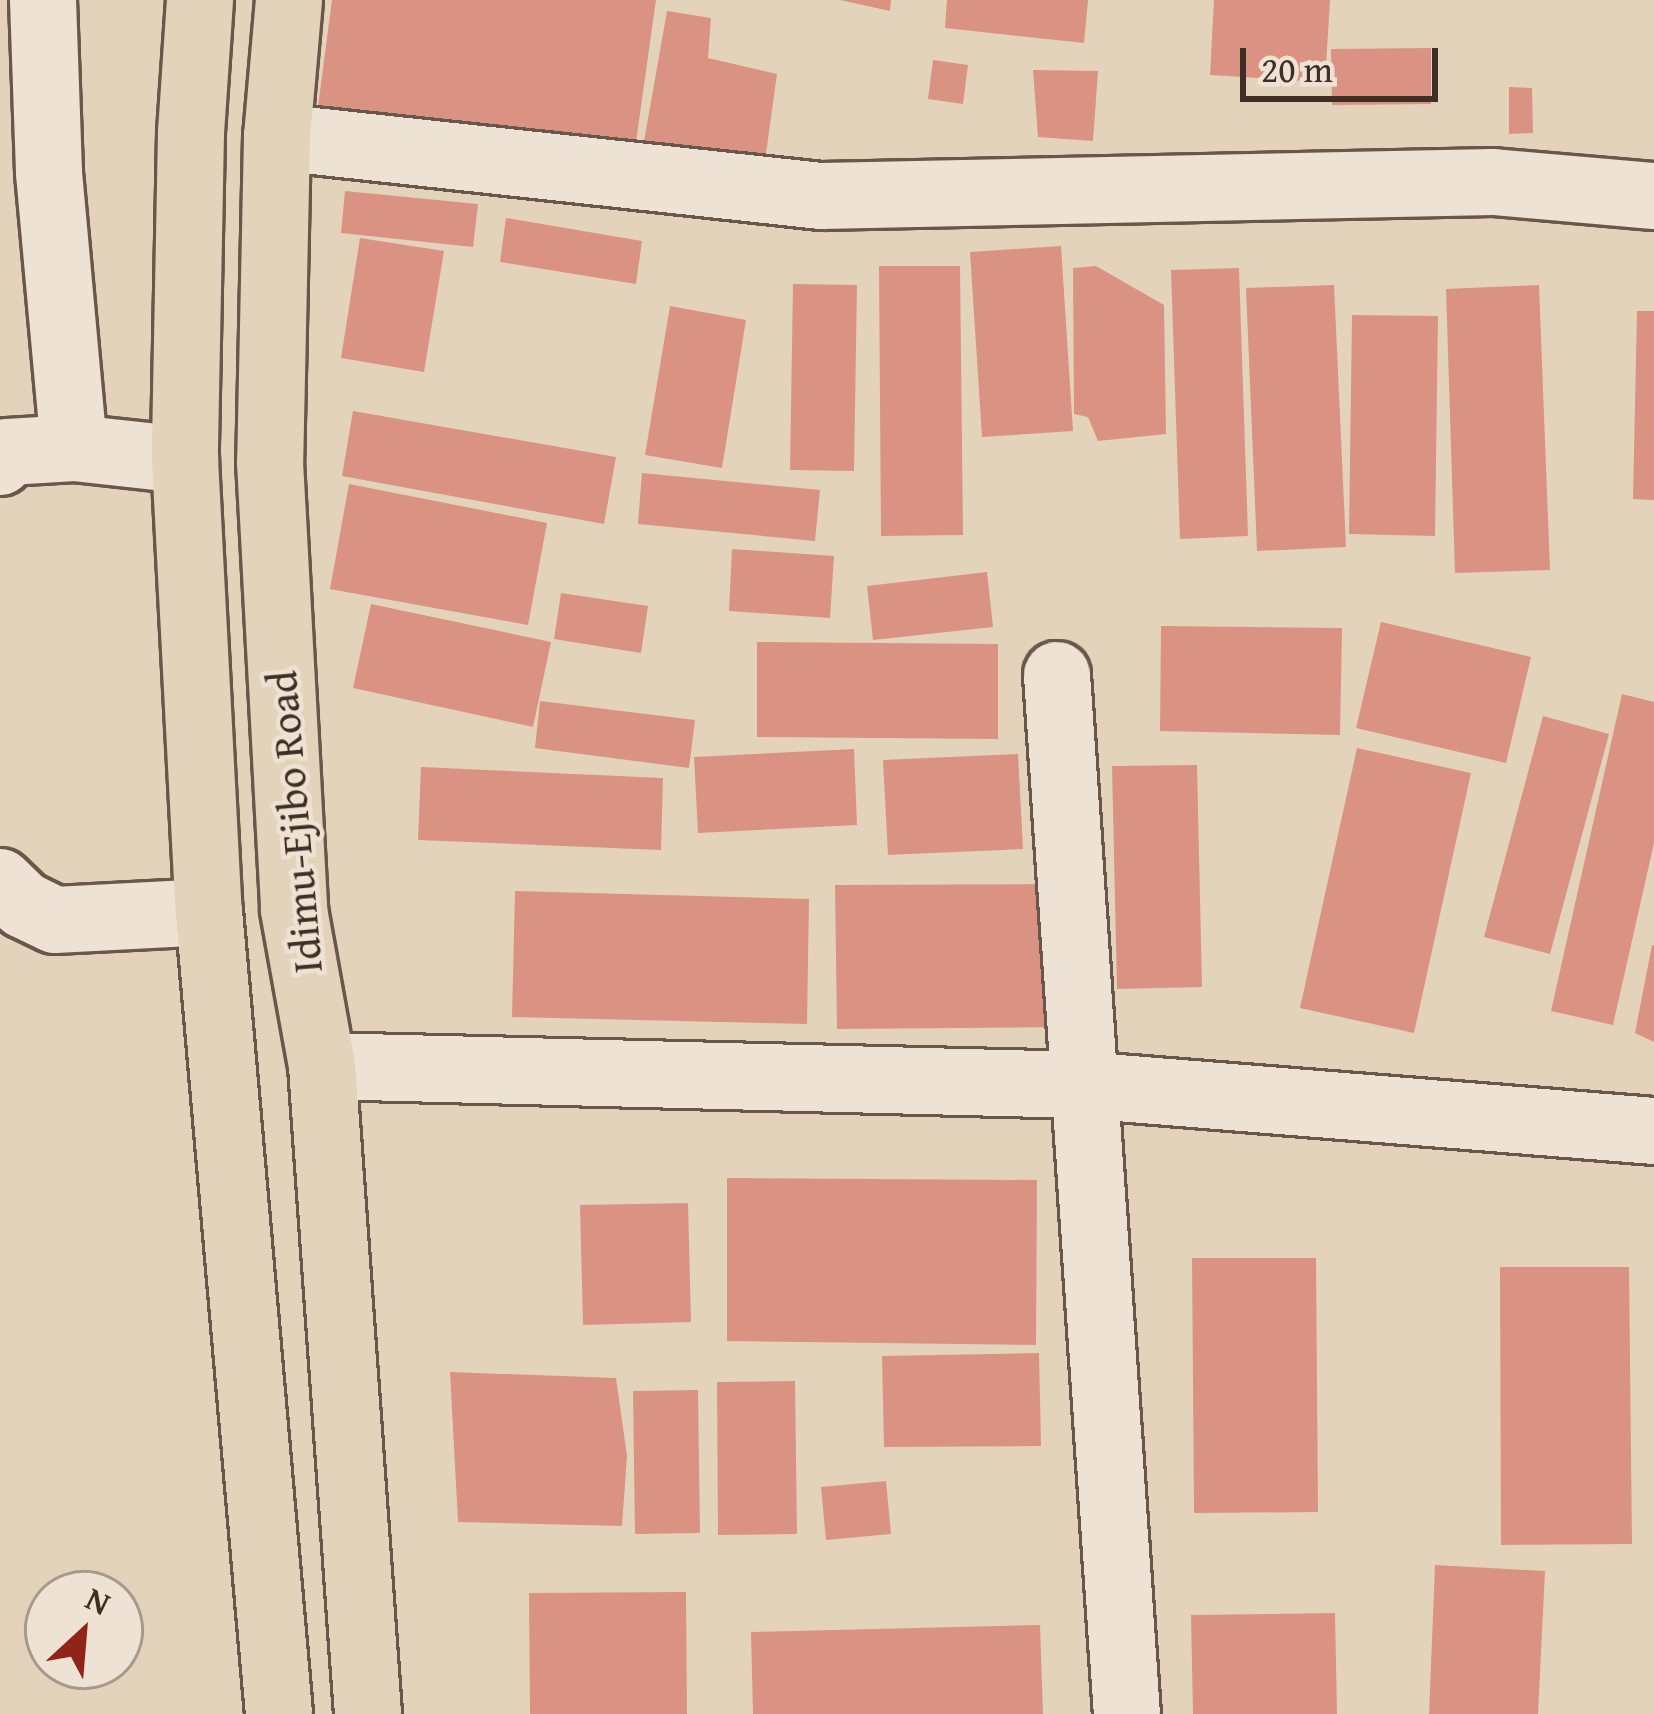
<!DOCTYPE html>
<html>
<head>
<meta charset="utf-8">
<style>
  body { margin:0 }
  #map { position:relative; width:1654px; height:1714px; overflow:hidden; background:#e4d3bb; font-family:"Gentium Book Plus",serif }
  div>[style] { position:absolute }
  .building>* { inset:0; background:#da9382 }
  .roads { filter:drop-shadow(3px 0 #68574a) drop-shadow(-3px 0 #68574a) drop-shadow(0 3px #68574a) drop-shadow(0 -3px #68574a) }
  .minor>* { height:66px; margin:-33px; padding:0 33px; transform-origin:33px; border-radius:33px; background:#ede2d3 }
  .major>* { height:66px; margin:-33px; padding:0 33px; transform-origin:33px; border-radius:33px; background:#e4d3bb }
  span { translate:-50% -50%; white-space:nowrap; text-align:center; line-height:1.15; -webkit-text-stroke:9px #ede2d3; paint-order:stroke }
  .street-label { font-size:42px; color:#3e2e24 }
  .north { position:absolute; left:24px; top:1570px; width:120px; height:120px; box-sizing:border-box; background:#ede2d3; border:3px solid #a79a8d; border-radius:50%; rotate:26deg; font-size:33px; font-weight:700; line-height:48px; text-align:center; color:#3e2e24 }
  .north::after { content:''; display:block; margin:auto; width:42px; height:54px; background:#8f2418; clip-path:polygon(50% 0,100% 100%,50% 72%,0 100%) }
  .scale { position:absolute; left:1240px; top:48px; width:198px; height:54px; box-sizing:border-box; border:6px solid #3e2e24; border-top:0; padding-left:15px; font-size:36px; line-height:42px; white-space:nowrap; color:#3e2e24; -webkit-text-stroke:9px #ede2d3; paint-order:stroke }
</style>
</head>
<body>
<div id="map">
  <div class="building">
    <i style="clip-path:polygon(332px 0,656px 0,634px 156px,317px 114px)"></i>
    <i style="clip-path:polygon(840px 0,891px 0,890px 11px)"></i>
    <i style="clip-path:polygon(947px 0,1088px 0,1084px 43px,945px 28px)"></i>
    <i style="clip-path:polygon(1214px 0,1330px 0,1325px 82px,1210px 75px)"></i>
    <i style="clip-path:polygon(667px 11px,711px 18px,708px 58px,777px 74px,764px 168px,640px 164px)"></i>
    <i style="clip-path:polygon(1431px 48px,1431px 104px,1332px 105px,1331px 49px)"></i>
    <i style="clip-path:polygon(933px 60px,968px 65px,963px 104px,928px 99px)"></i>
    <i style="clip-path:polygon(1033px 70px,1098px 71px,1093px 141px,1038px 137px)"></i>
    <i style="clip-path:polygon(1509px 87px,1532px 88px,1533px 133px,1509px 134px)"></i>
    <i style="clip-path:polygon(345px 191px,478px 204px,473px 247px,341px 233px)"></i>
    <i style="clip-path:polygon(506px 218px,642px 241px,636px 284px,500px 262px)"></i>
    <i style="clip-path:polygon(360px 238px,444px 251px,424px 372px,341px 358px)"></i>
    <i style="clip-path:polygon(1061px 246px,1073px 431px,982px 437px,970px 252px)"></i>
    <i style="clip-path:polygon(879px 266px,960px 266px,963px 535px,881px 536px)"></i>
    <i style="clip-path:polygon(1096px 266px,1164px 305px,1166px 434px,1098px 441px,1088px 417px,1074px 414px,1073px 268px)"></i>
    <i style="clip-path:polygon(1239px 268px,1248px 536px,1180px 539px,1171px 270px)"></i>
    <i style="clip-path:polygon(793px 284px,857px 285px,854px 471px,790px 470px)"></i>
    <i style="clip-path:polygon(1334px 285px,1346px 547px,1257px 551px,1246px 288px)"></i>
    <i style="clip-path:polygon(1539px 285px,1550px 570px,1455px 573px,1446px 289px)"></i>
    <i style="clip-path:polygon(670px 306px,746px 320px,722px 468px,645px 455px)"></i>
    <i style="clip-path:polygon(1637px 311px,1654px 311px,1654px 500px,1633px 499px)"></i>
    <i style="clip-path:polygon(1352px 315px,1438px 316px,1435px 536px,1349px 534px)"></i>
    <i style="clip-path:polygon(353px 411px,616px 457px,604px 524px,342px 476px)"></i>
    <i style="clip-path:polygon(642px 473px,820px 490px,815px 541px,638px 524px)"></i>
    <i style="clip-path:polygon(349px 484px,547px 523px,528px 625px,330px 589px)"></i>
    <i style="clip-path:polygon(732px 549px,834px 556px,830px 618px,729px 611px)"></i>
    <i style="clip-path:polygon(987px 572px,993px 627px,873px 640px,867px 586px)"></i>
    <i style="clip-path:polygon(561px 593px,648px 606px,641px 653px,554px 639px)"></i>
    <i style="clip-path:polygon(371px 604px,551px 642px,533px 727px,353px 688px)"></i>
    <i style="clip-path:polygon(1381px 622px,1531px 657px,1506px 763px,1356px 728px)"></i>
    <i style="clip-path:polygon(1161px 626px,1342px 628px,1340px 735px,1160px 731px)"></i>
    <i style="clip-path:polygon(757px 642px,998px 644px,998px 739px,757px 737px)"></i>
    <i style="clip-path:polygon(1622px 694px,1654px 702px,1654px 843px,1613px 1025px,1551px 1011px)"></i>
    <i style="clip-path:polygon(540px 701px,695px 720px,689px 768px,535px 748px)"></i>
    <i style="clip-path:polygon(1543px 716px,1609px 734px,1550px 954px,1484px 937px)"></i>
    <i style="clip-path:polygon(1357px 748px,1471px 773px,1414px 1033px,1300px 1008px)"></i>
    <i style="clip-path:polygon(854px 749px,857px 825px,698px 833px,694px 757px)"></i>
    <i style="clip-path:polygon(1018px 754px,1023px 849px,888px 855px,883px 760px)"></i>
    <i style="clip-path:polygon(1197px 765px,1202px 987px,1117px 989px,1112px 766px)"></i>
    <i style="clip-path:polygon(421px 767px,663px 778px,661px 850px,418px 840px)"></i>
    <i style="clip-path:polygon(1062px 884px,1063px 1027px,837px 1029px,835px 885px)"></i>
    <i style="clip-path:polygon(515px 891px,809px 899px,807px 1024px,512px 1017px)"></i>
    <i style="clip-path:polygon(1652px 945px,1654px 945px,1654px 1042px,1635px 1033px)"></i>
    <i style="clip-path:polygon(727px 1178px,1037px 1180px,1036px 1345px,727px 1341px)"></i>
    <i style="clip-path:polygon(688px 1203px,691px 1322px,583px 1325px,580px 1205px)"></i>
    <i style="clip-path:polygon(1192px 1258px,1316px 1258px,1318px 1512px,1194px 1513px)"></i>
    <i style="clip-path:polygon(1500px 1267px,1629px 1267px,1632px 1544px,1501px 1545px)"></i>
    <i style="clip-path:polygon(1039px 1353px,1041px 1446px,884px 1447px,882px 1356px)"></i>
    <i style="clip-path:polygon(450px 1372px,616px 1378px,627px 1456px,622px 1526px,458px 1522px)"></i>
    <i style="clip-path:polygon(795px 1381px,797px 1534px,718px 1535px,717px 1382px)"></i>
    <i style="clip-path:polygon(698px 1390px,700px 1533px,635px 1534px,633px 1391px)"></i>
    <i style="clip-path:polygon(886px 1481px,891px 1534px,826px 1540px,821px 1487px)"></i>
    <i style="clip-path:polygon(1435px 1565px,1545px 1571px,1538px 1714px,1429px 1714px)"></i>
    <i style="clip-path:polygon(686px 1592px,687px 1714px,530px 1714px,529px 1593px)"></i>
    <i style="clip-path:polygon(1335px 1613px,1337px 1714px,1193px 1714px,1191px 1615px)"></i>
    <i style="clip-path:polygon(1040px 1625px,1043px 1714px,753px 1714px,751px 1632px)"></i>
  </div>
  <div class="roads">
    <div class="minor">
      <i style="left:43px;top:0;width:173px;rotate:88deg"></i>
      <i style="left:49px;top:173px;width:276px;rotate:84.8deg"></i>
      <i style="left:74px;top:448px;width:112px;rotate:6.2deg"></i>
      <i style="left:277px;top:137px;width:547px;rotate:6.19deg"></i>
      <i style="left:821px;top:196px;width:672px;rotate:-1.19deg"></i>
      <i style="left:1493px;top:182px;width:162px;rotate:5deg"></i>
      <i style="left:0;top:462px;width:13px;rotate:-51deg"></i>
      <i style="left:8px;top:452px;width:66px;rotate:-3.5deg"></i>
      <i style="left:1057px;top:675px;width:1041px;rotate:86.15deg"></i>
      <i style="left:0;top:882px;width:33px;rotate:44deg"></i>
      <i style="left:24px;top:905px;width:34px;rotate:26deg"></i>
      <i style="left:55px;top:920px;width:154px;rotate:-3deg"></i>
      <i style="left:322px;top:1066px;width:759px;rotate:1.43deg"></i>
      <i style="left:1081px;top:1085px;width:575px;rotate:4.59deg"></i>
    </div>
    <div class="major">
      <i style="left:200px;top:0;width:133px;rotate:93.9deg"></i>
      <i style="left:191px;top:133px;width:327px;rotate:91.1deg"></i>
      <i style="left:185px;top:460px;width:453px;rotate:87deg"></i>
      <i style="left:209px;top:912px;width:805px;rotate:85.01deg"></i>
      <i style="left:289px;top:0;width:138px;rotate:95deg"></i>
      <i style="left:277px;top:137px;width:325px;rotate:91.2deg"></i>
      <i style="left:270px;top:462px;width:449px;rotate:86.9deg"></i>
      <i style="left:294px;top:910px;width:158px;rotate:79.8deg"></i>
      <i style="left:322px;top:1066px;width:650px;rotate:85.94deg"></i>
    </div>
  </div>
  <div class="street-label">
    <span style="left:294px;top:822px;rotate:-95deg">Idimu-Ejibo Road</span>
  </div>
  <div class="north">N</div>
  <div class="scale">20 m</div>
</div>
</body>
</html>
